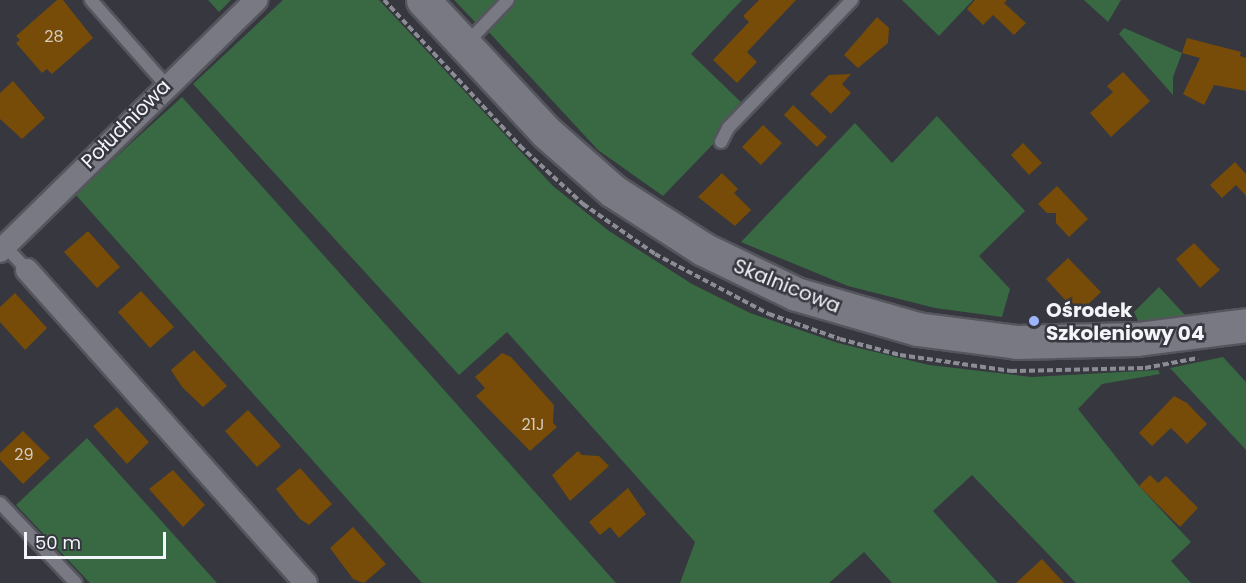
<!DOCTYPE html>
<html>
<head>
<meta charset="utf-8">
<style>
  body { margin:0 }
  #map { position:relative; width:1246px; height:583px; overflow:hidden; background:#36373f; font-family:Poppins,sans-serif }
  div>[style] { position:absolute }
  .green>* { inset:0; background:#386943 }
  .building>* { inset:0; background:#774c08 }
  .path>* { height:4px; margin-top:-2px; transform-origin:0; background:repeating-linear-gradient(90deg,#8c8d94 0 6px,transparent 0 9px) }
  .roads { filter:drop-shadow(2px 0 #55565d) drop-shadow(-2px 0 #55565d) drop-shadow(0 2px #55565d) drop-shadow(0 -2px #55565d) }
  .lane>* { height:12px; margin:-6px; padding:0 6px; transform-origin:6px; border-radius:6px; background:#787982 }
  .street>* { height:22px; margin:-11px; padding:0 11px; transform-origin:11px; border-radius:11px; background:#787982 }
  .secondary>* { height:33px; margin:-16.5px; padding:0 16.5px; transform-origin:16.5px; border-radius:16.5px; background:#787982 }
  .dots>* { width:16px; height:16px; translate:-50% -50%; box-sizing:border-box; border:3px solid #36373f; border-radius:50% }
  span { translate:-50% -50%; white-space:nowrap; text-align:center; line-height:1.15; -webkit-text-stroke:5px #36373f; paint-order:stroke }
  .number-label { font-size:16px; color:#d5cbbe }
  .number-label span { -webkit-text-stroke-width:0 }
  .street-label { font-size:20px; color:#f4f5fa }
  .poi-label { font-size:20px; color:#f4f5fa; font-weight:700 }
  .left { translate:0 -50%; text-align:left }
  .scale { position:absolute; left:24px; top:532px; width:142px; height:27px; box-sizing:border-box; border:3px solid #f4f5fa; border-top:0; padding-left:8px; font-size:18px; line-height:21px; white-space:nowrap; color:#f4f5fa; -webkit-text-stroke:4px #36373f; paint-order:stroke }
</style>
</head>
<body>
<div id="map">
  <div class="green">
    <i style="clip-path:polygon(208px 0,231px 0,219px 12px)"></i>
    <i style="clip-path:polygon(283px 0,379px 0,553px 186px,609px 231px,692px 284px,750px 313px,838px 343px,929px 365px,1032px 377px,1158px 370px,1160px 374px,1102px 384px,1078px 409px,1139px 486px,1191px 542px,1171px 561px,1191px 583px,1076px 583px,972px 475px,933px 511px,998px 583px,892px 583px,864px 552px,829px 583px,680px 583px,695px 542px,507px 332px,459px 375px,193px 84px)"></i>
    <i style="clip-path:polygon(454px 0,498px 0,476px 23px)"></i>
    <i style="clip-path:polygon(514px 0,742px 0,691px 54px,741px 102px,720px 125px,715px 136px,718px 139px,663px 196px,598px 150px,486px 29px)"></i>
    <i style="clip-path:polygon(902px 0,973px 0,939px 36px)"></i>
    <i style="clip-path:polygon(1084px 0,1121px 0,1108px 22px)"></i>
    <i style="clip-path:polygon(1124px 28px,1182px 53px,1173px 77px,1173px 95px,1119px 34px)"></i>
    <i style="clip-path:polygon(182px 97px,395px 335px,616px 583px,422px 583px,75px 194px)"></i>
    <i style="clip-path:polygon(937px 116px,1025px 211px,979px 256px,1010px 289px,1002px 317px,935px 308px,848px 286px,741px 242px,855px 123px,892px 163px)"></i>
    <i style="clip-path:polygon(1159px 287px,1185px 315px,1138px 321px,1134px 312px)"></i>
    <i style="clip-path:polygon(1223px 357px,1246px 382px,1246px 450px,1170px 368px)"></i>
    <i style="clip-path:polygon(87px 438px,217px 583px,90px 583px,16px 505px)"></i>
  </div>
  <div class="building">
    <i style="clip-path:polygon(57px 0,63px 0,93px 38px,52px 74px,47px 69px,42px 73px,16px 43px,20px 40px,16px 36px)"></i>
    <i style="clip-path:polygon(759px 0,796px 0,747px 52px,757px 62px,737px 83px,713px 60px,749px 22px,743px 16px)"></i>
    <i style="clip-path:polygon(975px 0,1007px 0,1004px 3px,1026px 23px,1014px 35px,993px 15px,983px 25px,967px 9px)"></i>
    <i style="clip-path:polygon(877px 17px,889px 28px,888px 43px,858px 68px,844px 55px)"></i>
    <i style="clip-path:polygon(1187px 38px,1241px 52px,1240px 56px,1246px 58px,1246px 91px,1214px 85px,1204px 105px,1183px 94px,1200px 58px,1182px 53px)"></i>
    <i style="clip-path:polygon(1123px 72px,1150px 101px,1111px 137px,1090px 113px,1113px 92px,1107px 86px)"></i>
    <i style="clip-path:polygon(851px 74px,842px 84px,851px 93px,831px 114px,810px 94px,829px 75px)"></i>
    <i style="clip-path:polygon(13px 81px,45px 118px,22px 139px,0 119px,0 93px)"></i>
    <i style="clip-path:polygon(793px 105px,827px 137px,817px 147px,784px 115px)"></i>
    <i style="clip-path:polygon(763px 125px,782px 143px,761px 165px,742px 147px)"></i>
    <i style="clip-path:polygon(1023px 143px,1042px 163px,1029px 175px,1011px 155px)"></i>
    <i style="clip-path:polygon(1235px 162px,1246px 174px,1246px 196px,1236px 185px,1222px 198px,1210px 185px)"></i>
    <i style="clip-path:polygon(722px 173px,738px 189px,734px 193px,751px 210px,735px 226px,698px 197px)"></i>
    <i style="clip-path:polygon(1057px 186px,1088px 219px,1069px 237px,1056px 223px,1056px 213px,1047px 213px,1038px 204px)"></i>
    <i style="clip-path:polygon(88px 231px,120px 267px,97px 288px,64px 252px)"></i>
    <i style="clip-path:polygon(1194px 243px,1220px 270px,1200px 288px,1176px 259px)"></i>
    <i style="clip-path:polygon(1068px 258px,1101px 292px,1078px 314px,1046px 279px)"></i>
    <i style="clip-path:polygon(141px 291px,174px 327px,150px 348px,118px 312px)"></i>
    <i style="clip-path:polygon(15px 293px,47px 328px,25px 350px,0 322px,0 307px)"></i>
    <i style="clip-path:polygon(194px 350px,227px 386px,203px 407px,182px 387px,171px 370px)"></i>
    <i style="clip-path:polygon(502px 353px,511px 357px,554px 405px,553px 423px,557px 427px,530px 451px,476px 396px,485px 388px,475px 377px)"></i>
    <i style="clip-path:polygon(1174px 396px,1187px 403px,1207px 424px,1187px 444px,1171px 428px,1152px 446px,1139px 433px)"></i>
    <i style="clip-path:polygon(117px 407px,149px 442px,127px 464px,93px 426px)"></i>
    <i style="clip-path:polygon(248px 410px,281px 446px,257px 467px,225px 431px)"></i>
    <i style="clip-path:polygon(23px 431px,50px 458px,23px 484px,0 460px,0 453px)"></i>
    <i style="clip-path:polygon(578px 451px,582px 455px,599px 456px,609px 466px,570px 501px,552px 475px)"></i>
    <i style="clip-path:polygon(300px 468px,332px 504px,309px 525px,300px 519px,276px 489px)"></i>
    <i style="clip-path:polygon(173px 470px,205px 505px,183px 527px,149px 489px)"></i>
    <i style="clip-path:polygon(1150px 475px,1158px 483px,1166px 476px,1198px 508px,1180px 527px,1139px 486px)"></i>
    <i style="clip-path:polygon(628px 488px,646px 514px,619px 538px,610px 527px,600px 535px,589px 522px)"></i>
    <i style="clip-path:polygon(353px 527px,386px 564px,364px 583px,353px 579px,330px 548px)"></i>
    <i style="clip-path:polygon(1042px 559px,1064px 583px,1016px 583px)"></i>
  </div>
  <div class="path">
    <i style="left:384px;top:0;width:200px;rotate:47deg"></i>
    <i style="left:520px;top:146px;width:86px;rotate:42.6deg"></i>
    <i style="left:583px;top:204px;width:88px;rotate:34.8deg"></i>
    <i style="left:655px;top:254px;width:129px;rotate:27.8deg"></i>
    <i style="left:769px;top:314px;width:75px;rotate:19.4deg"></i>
    <i style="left:840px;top:339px;width:62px;rotate:14.9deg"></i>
    <i style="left:900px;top:355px;width:112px;rotate:8.2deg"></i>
    <i style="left:1011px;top:371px;width:134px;rotate:-1.3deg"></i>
    <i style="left:1145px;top:368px;width:54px;rotate:-10.7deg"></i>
  </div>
  <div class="roads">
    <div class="lane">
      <i style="left:91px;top:0;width:113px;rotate:48.6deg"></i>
      <i style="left:465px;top:45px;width:62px;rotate:-46.3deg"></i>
      <i style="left:721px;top:142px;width:16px;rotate:-63deg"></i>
      <i style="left:728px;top:128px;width:178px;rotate:-45.9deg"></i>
      <i style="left:3px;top:244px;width:35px;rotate:47deg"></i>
      <i style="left:0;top:503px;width:110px;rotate:46.5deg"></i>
    </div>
    <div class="street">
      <i style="left:0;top:251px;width:359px;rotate:-44.4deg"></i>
      <i style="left:27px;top:270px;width:419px;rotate:48.3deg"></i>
    </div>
    <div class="secondary">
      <i style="left:423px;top:0;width:180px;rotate:47deg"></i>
      <i style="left:546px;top:132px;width:89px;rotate:41.4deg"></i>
      <i style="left:613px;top:191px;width:107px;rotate:32.8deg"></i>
      <i style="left:703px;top:249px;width:103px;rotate:25.8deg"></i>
      <i style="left:796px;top:294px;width:126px;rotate:16.1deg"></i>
      <i style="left:917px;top:329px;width:101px;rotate:7.4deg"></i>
      <i style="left:1017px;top:342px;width:120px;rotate:-1.4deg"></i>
      <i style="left:1137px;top:339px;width:110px;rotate:-7.3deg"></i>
    </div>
  </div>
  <div class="dots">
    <i style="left:1034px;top:321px;background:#9eb4fd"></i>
  </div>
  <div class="number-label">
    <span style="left:54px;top:37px">28</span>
    <span style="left:533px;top:425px">21J</span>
    <span style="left:24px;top:455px">29</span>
  </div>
  <div class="street-label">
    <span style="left:126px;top:124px;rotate:-45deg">Południowa</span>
    <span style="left:787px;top:286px;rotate:22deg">Skalnicowa</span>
  </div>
  <div class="poi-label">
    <span class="left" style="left:1046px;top:322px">Ośrodek<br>Szkoleniowy 04</span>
  </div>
  <div class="scale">50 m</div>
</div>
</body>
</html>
